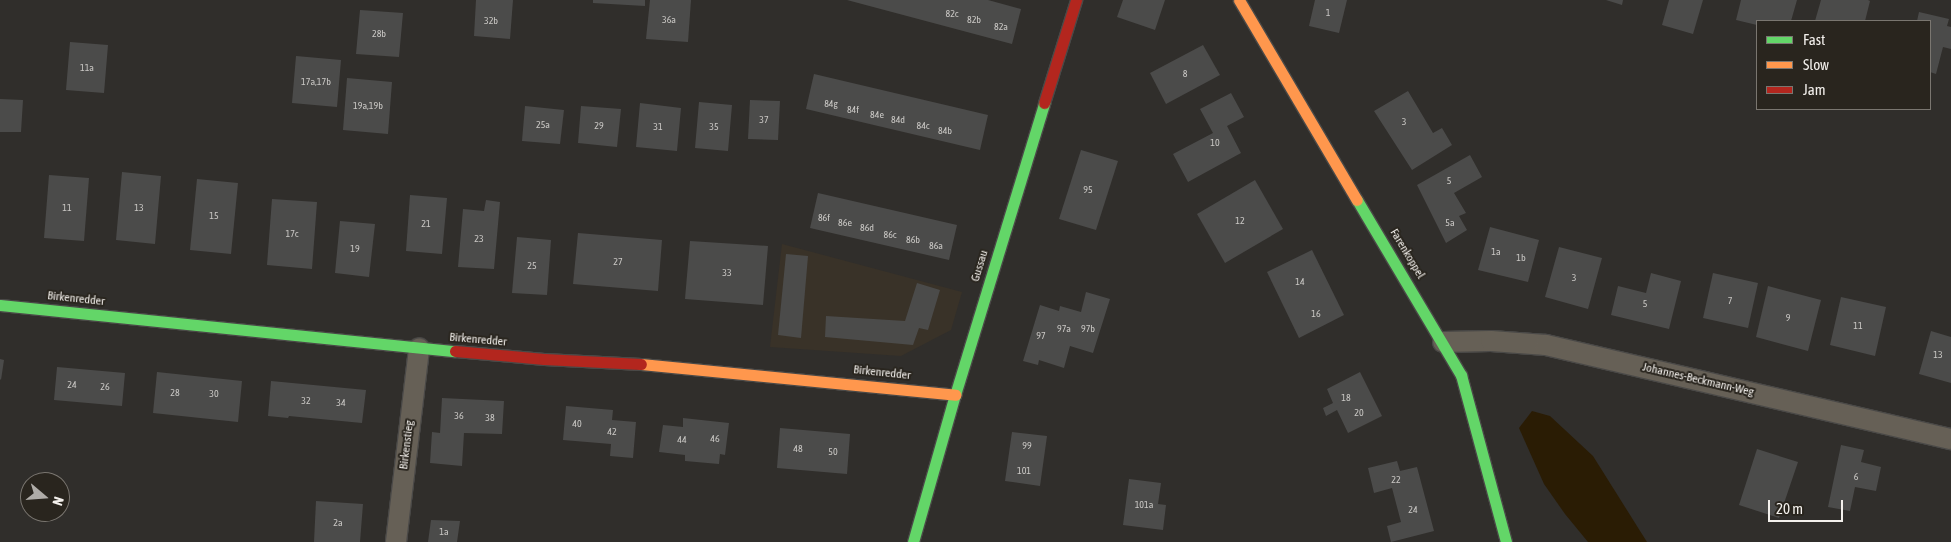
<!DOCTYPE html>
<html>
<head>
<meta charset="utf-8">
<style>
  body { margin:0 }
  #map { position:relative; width:1951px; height:542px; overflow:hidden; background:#302e2b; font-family:"Asap Condensed",sans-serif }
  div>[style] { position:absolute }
  .built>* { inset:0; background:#393228 }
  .water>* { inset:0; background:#2a1c04 }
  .building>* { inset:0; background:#4b4b4a }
  .roads { filter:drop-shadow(1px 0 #4a4947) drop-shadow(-1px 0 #4a4947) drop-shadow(0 1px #4a4947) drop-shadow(0 -1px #4a4947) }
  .street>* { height:20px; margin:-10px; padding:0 10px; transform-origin:10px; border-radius:10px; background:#666056 }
  .fast>* { height:11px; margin:-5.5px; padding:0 5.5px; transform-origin:5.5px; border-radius:5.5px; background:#63d668 }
  .slow>* { height:11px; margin:-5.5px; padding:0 5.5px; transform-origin:5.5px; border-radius:5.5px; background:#ff974d }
  .jam>* { height:11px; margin:-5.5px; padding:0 5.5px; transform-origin:5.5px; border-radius:5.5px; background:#b3261e }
  span { translate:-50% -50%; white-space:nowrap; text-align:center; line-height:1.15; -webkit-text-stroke:4px #29251e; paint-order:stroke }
  .number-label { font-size:10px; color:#c9c7c4 }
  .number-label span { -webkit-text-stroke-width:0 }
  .street-label { font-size:12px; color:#f3f0ec }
  .legend { position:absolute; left:1756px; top:20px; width:175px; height:90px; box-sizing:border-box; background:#29251e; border:1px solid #7a7670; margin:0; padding:6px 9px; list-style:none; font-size:15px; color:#f3f0ec }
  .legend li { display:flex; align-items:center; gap:10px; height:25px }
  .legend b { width:25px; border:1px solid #7a7670 }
  .north { position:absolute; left:20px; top:472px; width:50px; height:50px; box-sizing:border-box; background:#29251e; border:1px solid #7a7670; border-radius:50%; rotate:108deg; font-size:14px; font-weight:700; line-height:20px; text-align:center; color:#f3f0ec }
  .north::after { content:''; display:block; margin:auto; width:18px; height:22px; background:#afaca8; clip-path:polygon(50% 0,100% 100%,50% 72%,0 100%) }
  .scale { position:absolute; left:1768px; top:500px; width:75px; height:22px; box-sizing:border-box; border:2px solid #f3f0ec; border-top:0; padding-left:6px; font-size:15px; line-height:18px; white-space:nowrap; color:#f3f0ec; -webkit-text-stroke:4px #29251e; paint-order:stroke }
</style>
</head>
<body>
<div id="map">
  <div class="built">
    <i style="clip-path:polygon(782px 244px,962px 292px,951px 330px,901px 356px,770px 347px)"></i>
  </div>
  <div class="water">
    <i style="clip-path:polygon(1532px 411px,1550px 416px,1593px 456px,1647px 542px,1588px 542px,1565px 514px,1544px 484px,1519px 428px)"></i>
  </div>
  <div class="building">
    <i style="clip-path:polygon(476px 0,513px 0,510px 39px,474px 36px)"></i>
    <i style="clip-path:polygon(593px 0,645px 0,645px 6px,593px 3px)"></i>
    <i style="clip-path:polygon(650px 0,691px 0,688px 42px,646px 39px)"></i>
    <i style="clip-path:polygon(847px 0,988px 0,1021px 9px,1012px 44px)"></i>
    <i style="clip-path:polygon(1123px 0,1165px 0,1155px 30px,1117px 17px)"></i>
    <i style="clip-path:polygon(1315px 0,1347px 0,1339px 33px,1309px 26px)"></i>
    <i style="clip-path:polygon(1606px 0,1623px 0,1622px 5px)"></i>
    <i style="clip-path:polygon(1669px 0,1703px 0,1693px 34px,1662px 25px)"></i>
    <i style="clip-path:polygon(1741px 0,1797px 0,1791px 21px,1757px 21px,1757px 25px,1736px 20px)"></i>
    <i style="clip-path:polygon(1821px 0,1868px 0,1870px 1px,1865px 21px,1815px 21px)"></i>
    <i style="clip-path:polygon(360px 10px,403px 13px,399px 57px,356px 54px)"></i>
    <i style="clip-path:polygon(1919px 12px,1949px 19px,1947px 26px,1951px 27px,1951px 49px,1943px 47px,1936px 74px,1930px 72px,1930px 21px,1917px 21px)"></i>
    <i style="clip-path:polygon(70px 42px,108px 45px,104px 93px,66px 90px)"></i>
    <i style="clip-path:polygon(1203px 45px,1220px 75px,1166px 104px,1150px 73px)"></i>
    <i style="clip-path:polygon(296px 56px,341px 60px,337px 107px,292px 103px)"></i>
    <i style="clip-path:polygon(814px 74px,988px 115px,980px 150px,806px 109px)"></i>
    <i style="clip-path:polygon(347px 78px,392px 82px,388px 134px,343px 130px)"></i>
    <i style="clip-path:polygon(1408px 91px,1433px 133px,1442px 128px,1452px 145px,1412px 170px,1374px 111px)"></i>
    <i style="clip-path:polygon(1231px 93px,1244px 117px,1227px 126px,1241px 153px,1188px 182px,1173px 154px,1213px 133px,1200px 109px)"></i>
    <i style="clip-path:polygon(0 99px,23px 100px,21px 132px,0 132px)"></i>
    <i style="clip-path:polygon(750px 100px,780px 101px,778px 140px,748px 139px)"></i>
    <i style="clip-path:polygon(699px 102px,732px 105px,728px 151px,695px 148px)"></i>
    <i style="clip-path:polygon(640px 103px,681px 108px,677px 151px,636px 147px)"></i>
    <i style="clip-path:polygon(525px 106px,564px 110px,560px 144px,522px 141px)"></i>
    <i style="clip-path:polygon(581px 106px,621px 109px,617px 147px,578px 143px)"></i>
    <i style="clip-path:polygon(1081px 150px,1118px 161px,1096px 230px,1059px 219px)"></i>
    <i style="clip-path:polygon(1470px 155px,1482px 177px,1454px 193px,1466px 213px,1459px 216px,1467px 230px,1446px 243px,1417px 185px)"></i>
    <i style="clip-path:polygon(122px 172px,161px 176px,155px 244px,116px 240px)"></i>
    <i style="clip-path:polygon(49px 175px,89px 178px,84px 241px,44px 238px)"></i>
    <i style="clip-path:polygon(197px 179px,238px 183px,231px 254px,190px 250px)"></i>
    <i style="clip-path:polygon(1255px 180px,1283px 229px,1225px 263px,1197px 214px)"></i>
    <i style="clip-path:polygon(818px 193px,957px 225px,949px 260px,810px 228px)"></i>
    <i style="clip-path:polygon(410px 195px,447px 198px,442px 254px,406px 251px)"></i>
    <i style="clip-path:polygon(272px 199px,317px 202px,312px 269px,267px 265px)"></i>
    <i style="clip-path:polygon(486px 200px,500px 202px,494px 269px,458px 267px,463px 209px,484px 211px)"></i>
    <i style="clip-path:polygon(340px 221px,375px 224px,369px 277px,335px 273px)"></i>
    <i style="clip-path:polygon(1490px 227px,1539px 240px,1528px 282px,1478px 270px)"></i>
    <i style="clip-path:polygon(578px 233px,662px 240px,658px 291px,573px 284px)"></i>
    <i style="clip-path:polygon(517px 237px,551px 240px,547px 295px,512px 293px)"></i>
    <i style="clip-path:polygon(690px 241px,768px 246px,763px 305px,685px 299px)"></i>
    <i style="clip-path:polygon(1559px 247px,1602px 258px,1588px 309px,1545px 297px)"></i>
    <i style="clip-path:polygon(1312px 250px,1344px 315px,1299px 338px,1267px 272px)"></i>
    <i style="clip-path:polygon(786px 254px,808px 256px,801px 338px,778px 335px)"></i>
    <i style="clip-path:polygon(1651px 273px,1681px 281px,1669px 329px,1611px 315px,1618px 286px,1646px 293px)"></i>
    <i style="clip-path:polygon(1713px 273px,1758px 283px,1748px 328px,1703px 318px)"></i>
    <i style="clip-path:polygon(917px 283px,940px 290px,928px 330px,919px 328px,913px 345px,825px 337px,826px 316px,905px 321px)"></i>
    <i style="clip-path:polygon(1768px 286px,1821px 300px,1808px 351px,1756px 337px)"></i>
    <i style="clip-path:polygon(1086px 292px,1110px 299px,1093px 353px,1070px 346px,1064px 368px,1039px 360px,1038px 365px,1023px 361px,1040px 305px,1059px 311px,1060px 306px,1081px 312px)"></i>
    <i style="clip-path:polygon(1841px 297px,1886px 307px,1875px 356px,1830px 345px)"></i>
    <i style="clip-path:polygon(1931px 331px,1951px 337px,1951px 383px,1919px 374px)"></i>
    <i style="clip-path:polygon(0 359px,4px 360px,1px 380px,0 379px)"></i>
    <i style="clip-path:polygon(57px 367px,125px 373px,122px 406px,54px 400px)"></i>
    <i style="clip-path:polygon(157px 372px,242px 381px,238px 422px,153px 413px)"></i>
    <i style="clip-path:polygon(1360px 372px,1382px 416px,1348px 433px,1337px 410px,1326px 416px,1323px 408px,1333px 403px,1327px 389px)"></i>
    <i style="clip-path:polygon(271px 381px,366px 390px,362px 423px,289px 416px,288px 418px,268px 416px)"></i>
    <i style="clip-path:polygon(442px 398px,504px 401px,502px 434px,464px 433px,462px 466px,430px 463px,432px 432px,440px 433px)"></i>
    <i style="clip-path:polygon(566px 406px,613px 410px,612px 420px,636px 422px,633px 458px,610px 456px,611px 444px,563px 440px)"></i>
    <i style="clip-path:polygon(683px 418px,729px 423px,725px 455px,720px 454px,719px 464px,685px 461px,685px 455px,659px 452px,663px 425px,683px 427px)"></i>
    <i style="clip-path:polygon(780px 428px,850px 434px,847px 474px,777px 468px)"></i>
    <i style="clip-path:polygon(1012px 432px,1047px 436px,1040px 486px,1005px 481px)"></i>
    <i style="clip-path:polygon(1841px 445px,1864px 450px,1861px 462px,1881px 467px,1876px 491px,1855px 487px,1850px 511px,1828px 507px)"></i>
    <i style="clip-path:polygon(1757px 449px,1798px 462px,1779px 518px,1739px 505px)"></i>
    <i style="clip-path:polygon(1397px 461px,1400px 471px,1417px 467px,1434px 531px,1391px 542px,1387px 526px,1401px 522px,1392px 488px,1374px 493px,1368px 468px)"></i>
    <i style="clip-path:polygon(1129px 479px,1161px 483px,1158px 504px,1166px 505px,1163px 530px,1123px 525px)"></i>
    <i style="clip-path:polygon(316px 501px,363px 504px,360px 542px,314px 542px)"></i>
    <i style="clip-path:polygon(431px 520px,460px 521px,457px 542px,428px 542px)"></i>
  </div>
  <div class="roads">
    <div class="street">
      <i style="left:1443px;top:342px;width:48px;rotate:-1.2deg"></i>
      <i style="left:1491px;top:341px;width:55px;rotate:4.2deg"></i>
      <i style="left:1546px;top:345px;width:416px;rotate:13.1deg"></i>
      <i style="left:396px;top:542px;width:195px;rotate:-83.2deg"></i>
    </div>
    <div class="fast">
      <i style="left:1357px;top:200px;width:204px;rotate:59.3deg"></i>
      <i style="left:1461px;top:375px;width:173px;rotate:74.9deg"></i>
      <i style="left:0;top:305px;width:457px;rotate:5.8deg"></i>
      <i style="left:913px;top:542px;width:153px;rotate:-74.1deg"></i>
      <i style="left:955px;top:395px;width:305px;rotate:-73deg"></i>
    </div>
    <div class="slow">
      <i style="left:1239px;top:0;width:232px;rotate:59.5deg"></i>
      <i style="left:641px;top:364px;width:316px;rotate:5.6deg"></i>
    </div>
    <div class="jam">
      <i style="left:1044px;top:103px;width:108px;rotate:-72.7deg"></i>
      <i style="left:455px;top:351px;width:89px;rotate:5.1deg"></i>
      <i style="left:544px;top:359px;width:97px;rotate:3deg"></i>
    </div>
  </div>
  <div class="number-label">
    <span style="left:1328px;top:13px">1</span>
    <span style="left:952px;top:14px">82c</span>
    <span style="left:669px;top:20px">36a</span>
    <span style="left:974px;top:20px">82b</span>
    <span style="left:491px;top:21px">32b</span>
    <span style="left:1001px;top:27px">82a</span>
    <span style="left:379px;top:34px">28b</span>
    <span style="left:87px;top:68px">11a</span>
    <span style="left:1185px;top:74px">8</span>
    <span style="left:316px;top:82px">17a,17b</span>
    <span style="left:831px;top:104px">84g</span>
    <span style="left:368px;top:106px">19a,19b</span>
    <span style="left:853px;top:110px">84f</span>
    <span style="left:877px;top:115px">84e</span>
    <span style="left:764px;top:120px">37</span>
    <span style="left:898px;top:120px">84d</span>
    <span style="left:1404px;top:122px">3</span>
    <span style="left:543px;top:125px">25a</span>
    <span style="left:599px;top:126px">29</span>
    <span style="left:923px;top:126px">84c</span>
    <span style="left:658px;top:127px">31</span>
    <span style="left:714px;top:127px">35</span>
    <span style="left:945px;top:131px">84b</span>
    <span style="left:1215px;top:143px">10</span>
    <span style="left:1449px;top:181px">5</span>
    <span style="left:1088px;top:190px">95</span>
    <span style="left:67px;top:208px">11</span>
    <span style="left:139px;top:208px">13</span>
    <span style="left:214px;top:216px">15</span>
    <span style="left:824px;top:218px">86f</span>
    <span style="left:1240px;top:221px">12</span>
    <span style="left:845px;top:223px">86e</span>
    <span style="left:1450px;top:223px">5a</span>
    <span style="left:426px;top:224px">21</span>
    <span style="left:867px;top:228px">86d</span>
    <span style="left:292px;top:234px">17c</span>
    <span style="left:890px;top:235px">86c</span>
    <span style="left:479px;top:239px">23</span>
    <span style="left:913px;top:240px">86b</span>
    <span style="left:936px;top:246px">86a</span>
    <span style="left:355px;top:249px">19</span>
    <span style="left:1496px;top:252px">1a</span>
    <span style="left:1521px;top:258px">1b</span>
    <span style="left:618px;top:262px">27</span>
    <span style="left:532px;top:266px">25</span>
    <span style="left:727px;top:273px">33</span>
    <span style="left:1574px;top:278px">3</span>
    <span style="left:1300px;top:282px">14</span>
    <span style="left:1730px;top:301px">7</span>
    <span style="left:1645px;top:304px">5</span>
    <span style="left:1316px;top:314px">16</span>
    <span style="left:1788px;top:318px">9</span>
    <span style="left:1858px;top:326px">11</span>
    <span style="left:1064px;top:329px">97a</span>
    <span style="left:1088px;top:329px">97b</span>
    <span style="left:1041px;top:336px">97</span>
    <span style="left:1938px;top:355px">13</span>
    <span style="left:72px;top:385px">24</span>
    <span style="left:105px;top:387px">26</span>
    <span style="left:175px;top:393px">28</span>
    <span style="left:214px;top:394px">30</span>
    <span style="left:1346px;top:398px">18</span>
    <span style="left:306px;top:401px">32</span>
    <span style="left:341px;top:403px">34</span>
    <span style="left:1359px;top:413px">20</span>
    <span style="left:459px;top:416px">36</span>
    <span style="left:490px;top:418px">38</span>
    <span style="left:577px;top:424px">40</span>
    <span style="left:612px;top:432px">42</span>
    <span style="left:715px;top:439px">46</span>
    <span style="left:682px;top:440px">44</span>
    <span style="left:1027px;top:446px">99</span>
    <span style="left:798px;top:449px">48</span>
    <span style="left:833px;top:452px">50</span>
    <span style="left:1024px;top:471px">101</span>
    <span style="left:1856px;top:477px">6</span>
    <span style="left:1396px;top:480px">22</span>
    <span style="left:1144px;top:505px">101a</span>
    <span style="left:1413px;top:510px">24</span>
    <span style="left:338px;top:523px">2a</span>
    <span style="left:444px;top:532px">1a</span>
  </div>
  <div class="street-label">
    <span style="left:1407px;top:254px;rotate:59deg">Farenkoppel</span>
    <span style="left:980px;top:266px;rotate:-73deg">Gussau</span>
    <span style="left:76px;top:299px;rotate:6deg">Birkenredder</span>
    <span style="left:478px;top:340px;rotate:5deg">Birkenredder</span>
    <span style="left:882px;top:373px;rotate:6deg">Birkenredder</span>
    <span style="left:1698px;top:380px;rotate:13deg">Johannes-Beckmann-Weg</span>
    <span style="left:407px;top:445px;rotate:-83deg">Birkenstieg</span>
  </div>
  <ul class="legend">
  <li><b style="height:6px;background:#63d668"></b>Fast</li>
  <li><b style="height:6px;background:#ff974d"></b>Slow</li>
  <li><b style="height:6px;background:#b3261e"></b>Jam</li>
  </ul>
  <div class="north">N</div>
  <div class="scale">20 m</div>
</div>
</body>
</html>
